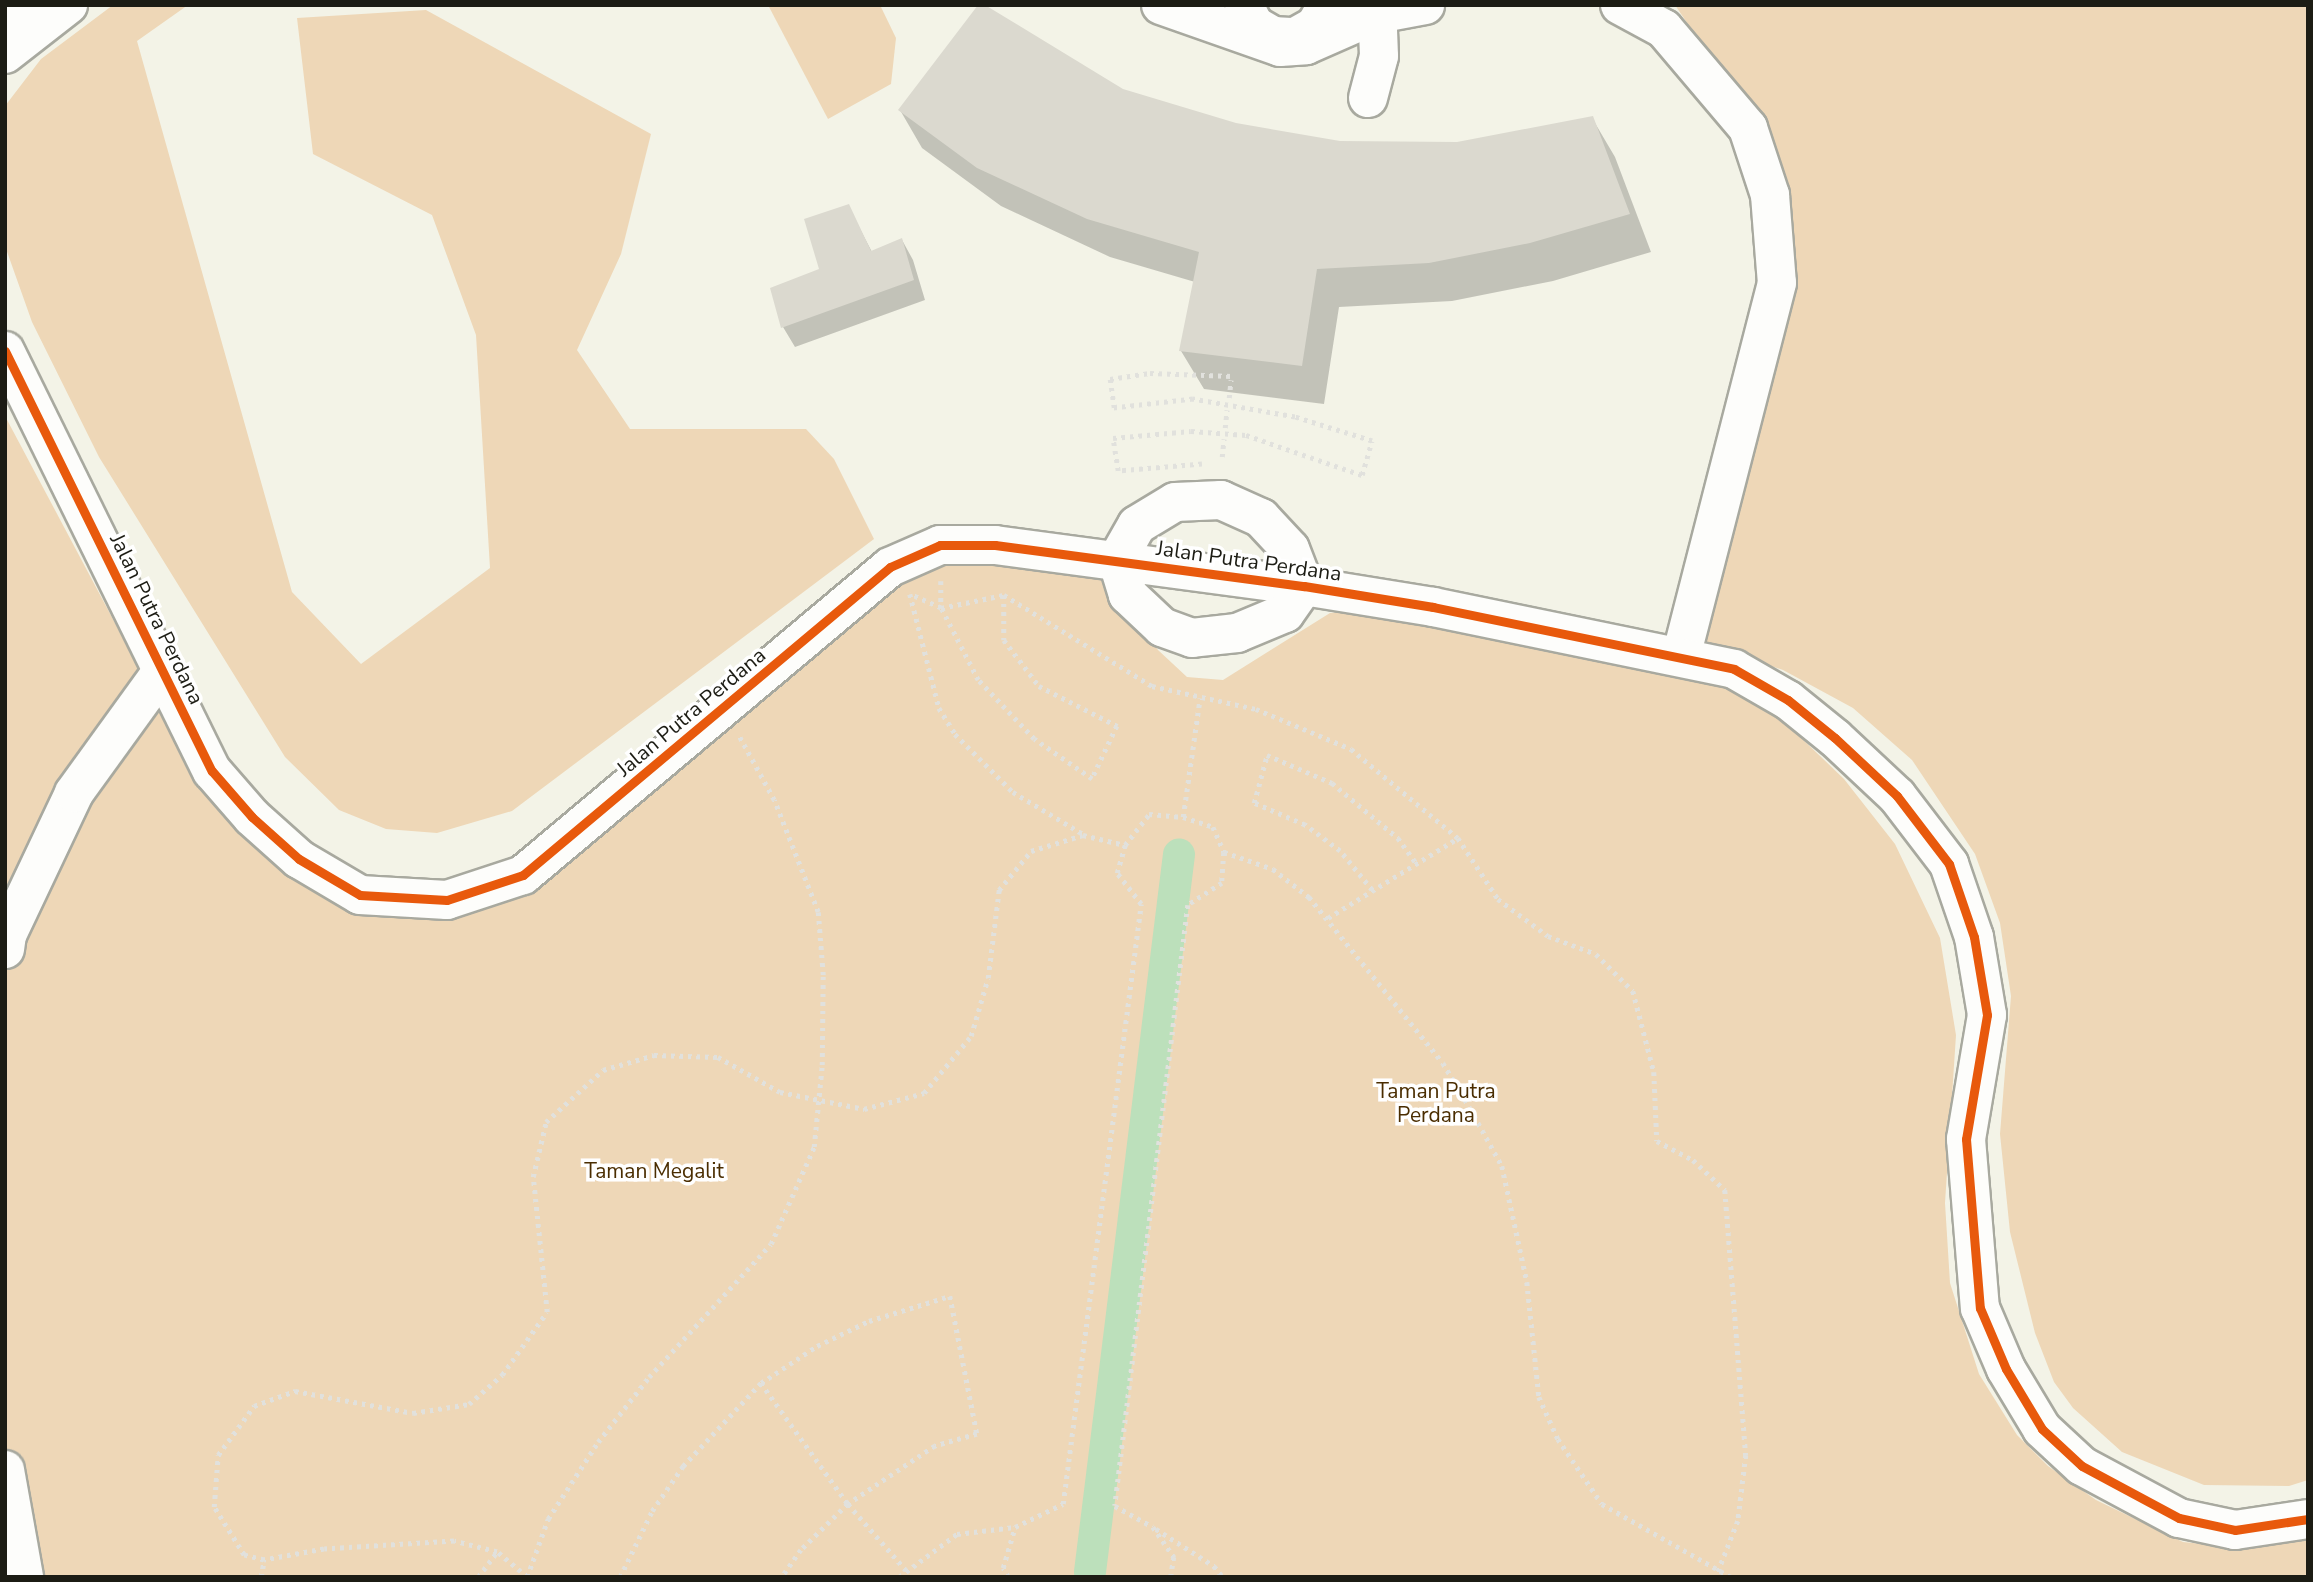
<!DOCTYPE html>
<html>
<head>
<meta charset="utf-8">
<style>
  body { margin:0 }
  #map { position:relative; width:2313px; height:1582px; overflow:hidden; background:#f3f3e7; font-family:"Nunito Sans",sans-serif }
  div>[style] { position:absolute }
  .green>* { inset:0; background:#eed7b7 }
  .shadow>* { inset:0; background:#0003 }
  .canal>* { height:32px; margin:-16px; padding:0 16px; transform-origin:16px; border-radius:16px; background:#bce0bb }
  .building>* { inset:0; background:#dbd9cf }
  .path>* { height:4.5px; margin-top:-2.25px; transform-origin:0; background:repeating-linear-gradient(90deg,#e1e1dd 0 3.5px,transparent 0 8.5px) }
  .roads { filter:drop-shadow(2px 0 #a8a99f) drop-shadow(-2px 0 #a8a99f) drop-shadow(0 2px #a8a99f) drop-shadow(0 -2px #a8a99f) }
  .minor>* { height:38px; margin:-19px; padding:0 19px; transform-origin:19px; border-radius:19px; background:#fdfdfb }
  .cycleway>* { height:9px; margin:-4.5px; padding:0 4.5px; transform-origin:4.5px; border-radius:4.5px; background:#e8590c }
  span { translate:-50% -50%; white-space:nowrap; text-align:center; line-height:1.15; -webkit-text-stroke:7px #fff; paint-order:stroke }
  .street-label { font-size:21px; color:#1c1c14 }
  .park-label { font-size:21px; color:#4a2d01 }
  .frame { position:absolute; inset:0; border:7px solid #1c1c14; pointer-events:none }
</style>
</head>
<body>
<div id="map">
  <div class="green">
    <i style="clip-path:polygon(113px 5px,188px 5px,137px 41px,292px 592px,361px 664px,490px 568px,476px 335px,432px 215px,313px 154px,297px 18px,426px 10px,651px 134px,621px 254px,577px 350px,630px 429px,806px 429px,834px 459px,874px 539px,512px 811px,437px 833px,386px 829px,339px 810px,285px 757px,99px 457px,32px 322px,5px 246px,5px 106px,41px 59px)"></i>
    <i style="clip-path:polygon(768px 5px,880px 5px,896px 38px,891px 84px,828px 119px)"></i>
    <i style="clip-path:polygon(1675px 5px,2308px 5px,2308px 1480px,2289px 1486px,2204px 1485px,2122px 1452px,2073px 1408px,2054px 1382px,2035px 1333px,2010px 1232px,2000px 1134px,2011px 996px,2000px 923px,1975px 854px,1912px 760px,1853px 708px,1783px 670px,1704px 644px,1787px 299px,1754px 122px)"></i>
    <i style="clip-path:polygon(5px 416px,191px 766px,268px 858px,323px 892px,449px 909px,861px 601px,953px 557px,1081px 563px,1109px 581px,1158px 650px,1187px 677px,1223px 680px,1330px 613px,1377px 608px,1679px 673px,1741px 691px,1794px 731px,1844px 779px,1895px 844px,1940px 938px,1956px 1035px,1945px 1203px,1950px 1283px,1979px 1374px,2017px 1435px,2048px 1466px,2096px 1500px,2183px 1542px,2232px 1547px,2308px 1538px,2308px 1577px,5px 1577px)"></i>
  </div>
  <div class="shadow">
    <i style="clip-path:polygon(1122px 91px,1235px 125px,1340px 143px,1457px 144px,1592px 118px,1615px 157px,1651px 252px,1553px 281px,1452px 301px,1339px 307px,1324px 404px,1204px 389px,1181px 351px,1195px 282px,1110px 257px,1001px 206px,922px 148px,900px 110px)"></i>
    <i style="clip-path:polygon(848px 206px,872px 252px,902px 240px,913px 260px,925px 300px,795px 347px,783px 327px,821px 270px)"></i>
  </div>
  <div class="canal">
    <i style="left:1090px;top:1572px;width:723px;rotate:-82.93deg"></i>
  </div>
  <div class="building">
    <i style="clip-path:polygon(978px 5px,985px 5px,1123px 89px,1236px 123px,1340px 141px,1457px 142px,1593px 116px,1630px 214px,1530px 243px,1429px 263px,1317px 269px,1302px 366px,1179px 351px,1199px 252px,1087px 219px,977px 168px,898px 110px)"></i>
    <i style="clip-path:polygon(849px 204px,871px 251px,902px 238px,914px 280px,781px 328px,770px 288px,819px 269px,804px 219px)"></i>
  </div>
  <div class="path">
    <i style="left:1229px;top:398px;width:18px;rotate:-84deg"></i>
    <i style="left:1225px;top:428px;width:18px;rotate:-84deg"></i>
    <i style="left:1222px;top:457px;width:18px;rotate:-84deg"></i>
    <i style="left:1202px;top:464px;width:84px;rotate:175.2deg"></i>
    <i style="left:1118px;top:471px;width:33px;rotate:-99deg"></i>
    <i style="left:1113px;top:438px;width:78px;rotate:-5.1deg"></i>
    <i style="left:1191px;top:431px;width:55px;rotate:4.2deg"></i>
    <i style="left:1246px;top:435px;width:123px;rotate:19deg"></i>
    <i style="left:1362px;top:475px;width:35px;rotate:-74deg"></i>
    <i style="left:1372px;top:441px;width:81px;rotate:-162.7deg"></i>
    <i style="left:1295px;top:417px;width:104px;rotate:-170deg"></i>
    <i style="left:1193px;top:399px;width:80px;rotate:173.5deg"></i>
    <i style="left:1114px;top:408px;width:29px;rotate:-98deg"></i>
    <i style="left:1110px;top:379px;width:40px;rotate:-8.5deg"></i>
    <i style="left:1150px;top:373px;width:82px;rotate:2.1deg"></i>
    <i style="left:941px;top:581px;width:27px;rotate:90deg"></i>
    <i style="left:941px;top:608px;width:64px;rotate:-11.7deg"></i>
    <i style="left:1004px;top:595px;width:174px;rotate:31.6deg"></i>
    <i style="left:1152px;top:686px;width:107px;rotate:12.5deg"></i>
    <i style="left:1256px;top:709px;width:103px;rotate:22.8deg"></i>
    <i style="left:1351px;top:749px;width:139px;rotate:39.8deg"></i>
    <i style="left:1458px;top:838px;width:73px;rotate:56.7deg"></i>
    <i style="left:1498px;top:899px;width:62px;rotate:36.5deg"></i>
    <i style="left:1548px;top:936px;width:51px;rotate:20.6deg"></i>
    <i style="left:1596px;top:954px;width:52px;rotate:45deg"></i>
    <i style="left:1633px;top:991px;width:84px;rotate:75.5deg"></i>
    <i style="left:1654px;top:1072px;width:69px;rotate:87.5deg"></i>
    <i style="left:1657px;top:1141px;width:41px;rotate:27.8deg"></i>
    <i style="left:1693px;top:1160px;width:44px;rotate:43.2deg"></i>
    <i style="left:1725px;top:1190px;width:266px;rotate:85.5deg"></i>
    <i style="left:1746px;top:1455px;width:66px;rotate:96.9deg"></i>
    <i style="left:1738px;top:1521px;width:60px;rotate:111.4deg"></i>
    <i style="left:1004px;top:595px;width:45px;rotate:90deg"></i>
    <i style="left:1004px;top:640px;width:58px;rotate:52.7deg"></i>
    <i style="left:1039px;top:686px;width:88px;rotate:27.1deg"></i>
    <i style="left:1117px;top:726px;width:59px;rotate:115.3deg"></i>
    <i style="left:1092px;top:779px;width:70px;rotate:-145.4deg"></i>
    <i style="left:1034px;top:739px;width:81px;rotate:-133.5deg"></i>
    <i style="left:978px;top:680px;width:81px;rotate:-117.2deg"></i>
    <i style="left:941px;top:608px;width:34px;rotate:-156deg"></i>
    <i style="left:910px;top:594px;width:118px;rotate:75.7deg"></i>
    <i style="left:939px;top:708px;width:31px;rotate:58deg"></i>
    <i style="left:955px;top:734px;width:82px;rotate:45deg"></i>
    <i style="left:1013px;top:792px;width:82px;rotate:31deg"></i>
    <i style="left:1183px;top:817px;width:120px;rotate:-81.9deg"></i>
    <i style="left:1224px;top:852px;width:52px;rotate:19.1deg"></i>
    <i style="left:1273px;top:869px;width:46px;rotate:37.9deg"></i>
    <i style="left:1309px;top:897px;width:213px;rotate:51.1deg"></i>
    <i style="left:1443px;top:1063px;width:52px;rotate:59deg"></i>
    <i style="left:1470px;top:1108px;width:66px;rotate:61.1deg"></i>
    <i style="left:1502px;top:1166px;width:119px;rotate:77.8deg"></i>
    <i style="left:1527px;top:1282px;width:116px;rotate:84deg"></i>
    <i style="left:1539px;top:1397px;width:46px;rotate:65.7deg"></i>
    <i style="left:1558px;top:1439px;width:78px;rotate:55.9deg"></i>
    <i style="left:1602px;top:1504px;width:148px;rotate:29.5deg"></i>
    <i style="left:1372px;top:890px;width:50px;rotate:-129.4deg"></i>
    <i style="left:1340px;top:851px;width:44px;rotate:-143.4deg"></i>
    <i style="left:1305px;top:825px;width:56px;rotate:-156.7deg"></i>
    <i style="left:1254px;top:803px;width:50px;rotate:-74.8deg"></i>
    <i style="left:1267px;top:755px;width:71px;rotate:23.3deg"></i>
    <i style="left:1332px;top:783px;width:86px;rotate:39.8deg"></i>
    <i style="left:1398px;top:838px;width:31px;rotate:54deg"></i>
    <i style="left:1328px;top:918px;width:153px;rotate:-31.6deg"></i>
    <i style="left:761px;top:1383px;width:67px;rotate:-33.5deg"></i>
    <i style="left:817px;top:1346px;width:58px;rotate:-25.7deg"></i>
    <i style="left:869px;top:1321px;width:85px;rotate:-17.2deg"></i>
    <i style="left:950px;top:1296px;width:141px;rotate:78.9deg"></i>
    <i style="left:977px;top:1434px;width:44px;rotate:164.1deg"></i>
    <i style="left:935px;top:1446px;width:105px;rotate:146.3deg"></i>
    <i style="left:848px;top:1504px;width:88px;rotate:48.7deg"></i>
    <i style="left:1156px;top:1529px;width:69px;rotate:32.5deg"></i>
    <i style="left:1214px;top:1566px;width:14px;rotate:51deg"></i>
    <i style="left:261px;top:1577px;width:17px;rotate:-80deg"></i>
    <i style="left:478px;top:1577px;width:31px;rotate:-53deg"></i>
    <i style="left:527px;top:1577px;width:39px;rotate:-140deg"></i>
    <i style="left:497px;top:1552px;width:44px;rotate:-165.7deg"></i>
    <i style="left:454px;top:1541px;width:130px;rotate:176.5deg"></i>
    <i style="left:324px;top:1549px;width:61px;rotate:169.6deg"></i>
    <i style="left:264px;top:1560px;width:21px;rotate:-166deg"></i>
    <i style="left:244px;top:1555px;width:57px;rotate:-122deg"></i>
    <i style="left:214px;top:1507px;width:52px;rotate:-85.6deg"></i>
    <i style="left:218px;top:1455px;width:61px;rotate:-53.7deg"></i>
    <i style="left:254px;top:1406px;width:44px;rotate:-20.1deg"></i>
    <i style="left:295px;top:1391px;width:120px;rotate:10.6deg"></i>
    <i style="left:413px;top:1413px;width:57px;rotate:-9.1deg"></i>
    <i style="left:469px;top:1404px;width:44px;rotate:-41.3deg"></i>
    <i style="left:502px;top:1375px;width:77px;rotate:-54.5deg"></i>
    <i style="left:547px;top:1312px;width:136px;rotate:-95.9deg"></i>
    <i style="left:533px;top:1177px;width:57px;rotate:-76.7deg"></i>
    <i style="left:546px;top:1122px;width:77px;rotate:-42.4deg"></i>
    <i style="left:603px;top:1070px;width:53px;rotate:-16.4deg"></i>
    <i style="left:654px;top:1055px;width:64px;rotate:1.8deg"></i>
    <i style="left:718px;top:1057px;width:71px;rotate:29.4deg"></i>
    <i style="left:780px;top:1092px;width:86px;rotate:11.4deg"></i>
    <i style="left:864px;top:1109px;width:62px;rotate:-14.9deg"></i>
    <i style="left:924px;top:1093px;width:74px;rotate:-50.5deg"></i>
    <i style="left:971px;top:1036px;width:60px;rotate:-73.7deg"></i>
    <i style="left:988px;top:978px;width:89px;rotate:-82.9deg"></i>
    <i style="left:999px;top:890px;width:50px;rotate:-50.6deg"></i>
    <i style="left:1031px;top:851px;width:54px;rotate:-17.1deg"></i>
    <i style="left:1083px;top:835px;width:43px;rotate:13.4deg"></i>
    <i style="left:527px;top:1577px;width:62px;rotate:-70.1deg"></i>
    <i style="left:548px;top:1519px;width:92px;rotate:-57deg"></i>
    <i style="left:598px;top:1442px;width:83px;rotate:-51.9deg"></i>
    <i style="left:649px;top:1377px;width:180px;rotate:-47.5deg"></i>
    <i style="left:771px;top:1244px;width:106px;rotate:-66.1deg"></i>
    <i style="left:814px;top:1147px;width:82px;rotate:-84.4deg"></i>
    <i style="left:822px;top:1065px;width:90px;rotate:-89.4deg"></i>
    <i style="left:823px;top:975px;width:63px;rotate:-94.5deg"></i>
    <i style="left:818px;top:912px;width:120px;rotate:-111.4deg"></i>
    <i style="left:774px;top:800px;width:73px;rotate:-118.7deg"></i>
    <i style="left:620px;top:1577px;width:73px;rotate:-64.1deg"></i>
    <i style="left:652px;top:1511px;width:55px;rotate:-55.4deg"></i>
    <i style="left:683px;top:1466px;width:114px;rotate:-46.8deg"></i>
    <i style="left:761px;top:1383px;width:149px;rotate:54.3deg"></i>
    <i style="left:848px;top:1504px;width:66px;rotate:135.6deg"></i>
    <i style="left:801px;top:1550px;width:33px;rotate:125deg"></i>
    <i style="left:899px;top:1577px;width:72px;rotate:-36.6deg"></i>
    <i style="left:957px;top:1534px;width:58px;rotate:-6.9deg"></i>
    <i style="left:1008px;top:1577px;width:10px;rotate:-119deg"></i>
    <i style="left:1003px;top:1568px;width:43px;rotate:-73.7deg"></i>
    <i style="left:1015px;top:1527px;width:53px;rotate:-25.6deg"></i>
    <i style="left:1063px;top:1504px;width:605px;rotate:-82.59deg"></i>
    <i style="left:1141px;top:904px;width:39px;rotate:-128deg"></i>
    <i style="left:1117px;top:873px;width:29px;rotate:-74deg"></i>
    <i style="left:1125px;top:845px;width:39px;rotate:-52deg"></i>
    <i style="left:1149px;top:814px;width:34px;rotate:5deg"></i>
    <i style="left:1183px;top:817px;width:32px;rotate:18deg"></i>
    <i style="left:1213px;top:827px;width:27px;rotate:66deg"></i>
    <i style="left:1224px;top:852px;width:31px;rotate:94deg"></i>
    <i style="left:1222px;top:883px;width:40px;rotate:147.1deg"></i>
    <i style="left:1188px;top:905px;width:605px;rotate:96.93deg"></i>
    <i style="left:1115px;top:1506px;width:43px;rotate:28.9deg"></i>
    <i style="left:1153px;top:1527px;width:37px;rotate:55deg"></i>
    <i style="left:1174px;top:1557px;width:20px;rotate:99deg"></i>
  </div>
  <div class="roads">
    <div class="minor">
      <i style="left:1161px;top:5px;width:126px;rotate:19.4deg"></i>
      <i style="left:1280px;top:47px;width:26px;rotate:-4deg"></i>
      <i style="left:1306px;top:45px;width:77px;rotate:-23.6deg"></i>
      <i style="left:1377px;top:14px;width:49px;rotate:-10.6deg"></i>
      <i style="left:1244px;top:5px;width:22px;rotate:63deg"></i>
      <i style="left:1254px;top:25px;width:22px;rotate:30deg"></i>
      <i style="left:1273px;top:36px;width:22px;rotate:3deg"></i>
      <i style="left:1295px;top:37px;width:23px;rotate:-29deg"></i>
      <i style="left:1315px;top:26px;width:24px;rotate:-60deg"></i>
      <i style="left:1620px;top:5px;width:50px;rotate:28.6deg"></i>
      <i style="left:1664px;top:29px;width:130px;rotate:49.7deg"></i>
      <i style="left:1748px;top:128px;width:71px;rotate:71.8deg"></i>
      <i style="left:1770px;top:195px;width:88px;rotate:85.5deg"></i>
      <i style="left:1777px;top:283px;width:386px;rotate:104.4deg"></i>
      <i style="left:5px;top:12px;width:24px;rotate:-17deg"></i>
      <i style="left:5px;top:54px;width:80px;rotate:-37.9deg"></i>
      <i style="left:1368px;top:98px;width:43px;rotate:-75.3deg"></i>
      <i style="left:1379px;top:56px;width:51px;rotate:-92.2deg"></i>
      <i style="left:5px;top:351px;width:468px;rotate:63.8deg"></i>
      <i style="left:212px;top:771px;width:61px;rotate:49deg"></i>
      <i style="left:252px;top:817px;width:63px;rotate:41.8deg"></i>
      <i style="left:299px;top:859px;width:71px;rotate:30.5deg"></i>
      <i style="left:360px;top:895px;width:87px;rotate:3.3deg"></i>
      <i style="left:447px;top:900px;width:80px;rotate:-18.2deg"></i>
      <i style="left:523px;top:875px;width:479px;rotate:-40deg"></i>
      <i style="left:890px;top:567px;width:55px;rotate:-23.7deg"></i>
      <i style="left:940px;top:545px;width:55px"></i>
      <i style="left:995px;top:545px;width:312px;rotate:7.6deg"></i>
      <i style="left:1304px;top:586px;width:131px;rotate:9.2deg"></i>
      <i style="left:1433px;top:607px;width:307px;rotate:11.6deg"></i>
      <i style="left:1734px;top:669px;width:62px;rotate:29.9deg"></i>
      <i style="left:1788px;top:700px;width:60px;rotate:39deg"></i>
      <i style="left:1835px;top:738px;width:85px;rotate:43.1deg"></i>
      <i style="left:1897px;top:796px;width:86px;rotate:52.6deg"></i>
      <i style="left:1949px;top:864px;width:77px;rotate:71.1deg"></i>
      <i style="left:1974px;top:937px;width:79px;rotate:80.5deg"></i>
      <i style="left:1987px;top:1015px;width:126px;rotate:99.6deg"></i>
      <i style="left:1966px;top:1139px;width:170px;rotate:85.3deg"></i>
      <i style="left:1980px;top:1308px;width:66px;rotate:66.9deg"></i>
      <i style="left:2006px;top:1369px;width:70px;rotate:59deg"></i>
      <i style="left:2042px;top:1429px;width:54px;rotate:42.8deg"></i>
      <i style="left:2082px;top:1466px;width:110px;rotate:28.2deg"></i>
      <i style="left:2179px;top:1518px;width:57px;rotate:12.1deg"></i>
      <i style="left:2235px;top:1530px;width:74px;rotate:-8.6deg"></i>
      <i style="left:1221px;top:500px;width:44px;rotate:24.2deg"></i>
      <i style="left:1261px;top:518px;width:42px;rotate:46.9deg"></i>
      <i style="left:1290px;top:549px;width:40px;rotate:69deg"></i>
      <i style="left:1304px;top:586px;width:33px;rotate:125deg"></i>
      <i style="left:1285px;top:613px;width:52px;rotate:157.4deg"></i>
      <i style="left:1237px;top:633px;width:45px;rotate:173.7deg"></i>
      <i style="left:1192px;top:638px;width:32px;rotate:-160deg"></i>
      <i style="left:1162px;top:627px;width:47px;rotate:-136.7deg"></i>
      <i style="left:1128px;top:595px;width:37px;rotate:-107deg"></i>
      <i style="left:1117px;top:560px;width:40px;rotate:-60.3deg"></i>
      <i style="left:1137px;top:525px;width:44px;rotate:-31.2deg"></i>
      <i style="left:1175px;top:502px;width:46px;rotate:-2.5deg"></i>
      <i style="left:5px;top:949px;width:14px;rotate:-82deg"></i>
      <i style="left:7px;top:935px;width:157px;rotate:-64.7deg"></i>
      <i style="left:74px;top:793px;width:152px;rotate:-54.1deg"></i>
      <i style="left:5px;top:1470px;width:109px;rotate:79.9deg"></i>
    </div>
  </div>
  <div class="cycleway">
    <i style="left:5px;top:351px;width:468px;rotate:63.8deg"></i>
    <i style="left:212px;top:771px;width:61px;rotate:49deg"></i>
    <i style="left:252px;top:817px;width:63px;rotate:41.8deg"></i>
    <i style="left:299px;top:859px;width:71px;rotate:30.5deg"></i>
    <i style="left:360px;top:895px;width:87px;rotate:3.3deg"></i>
    <i style="left:447px;top:900px;width:80px;rotate:-18.2deg"></i>
    <i style="left:523px;top:875px;width:479px;rotate:-40deg"></i>
    <i style="left:890px;top:567px;width:55px;rotate:-23.7deg"></i>
    <i style="left:940px;top:545px;width:55px"></i>
    <i style="left:995px;top:545px;width:312px;rotate:7.6deg"></i>
    <i style="left:1304px;top:586px;width:131px;rotate:9.2deg"></i>
    <i style="left:1433px;top:607px;width:307px;rotate:11.6deg"></i>
    <i style="left:1734px;top:669px;width:62px;rotate:29.9deg"></i>
    <i style="left:1788px;top:700px;width:60px;rotate:39deg"></i>
    <i style="left:1835px;top:738px;width:85px;rotate:43.1deg"></i>
    <i style="left:1897px;top:796px;width:86px;rotate:52.6deg"></i>
    <i style="left:1949px;top:864px;width:77px;rotate:71.1deg"></i>
    <i style="left:1974px;top:937px;width:79px;rotate:80.5deg"></i>
    <i style="left:1987px;top:1015px;width:126px;rotate:99.6deg"></i>
    <i style="left:1966px;top:1139px;width:170px;rotate:85.3deg"></i>
    <i style="left:1980px;top:1308px;width:66px;rotate:66.9deg"></i>
    <i style="left:2006px;top:1369px;width:70px;rotate:59deg"></i>
    <i style="left:2042px;top:1429px;width:54px;rotate:42.8deg"></i>
    <i style="left:2082px;top:1466px;width:110px;rotate:28.2deg"></i>
    <i style="left:2179px;top:1518px;width:57px;rotate:12.1deg"></i>
    <i style="left:2235px;top:1530px;width:74px;rotate:-8.6deg"></i>
  </div>
  <div class="street-label">
    <span style="left:1249px;top:561px;rotate:8deg">Jalan Putra Perdana</span>
    <span style="left:157px;top:619px;rotate:64deg">Jalan Putra Perdana</span>
    <span style="left:691px;top:712px;rotate:-40deg">Jalan Putra Perdana</span>
  </div>
  <div class="park-label">
    <span style="left:1436px;top:1103px">Taman Putra<br>Perdana</span>
    <span style="left:654px;top:1171px">Taman Megalit</span>
  </div>
  <div class="frame"></div>
</div>
</body>
</html>
